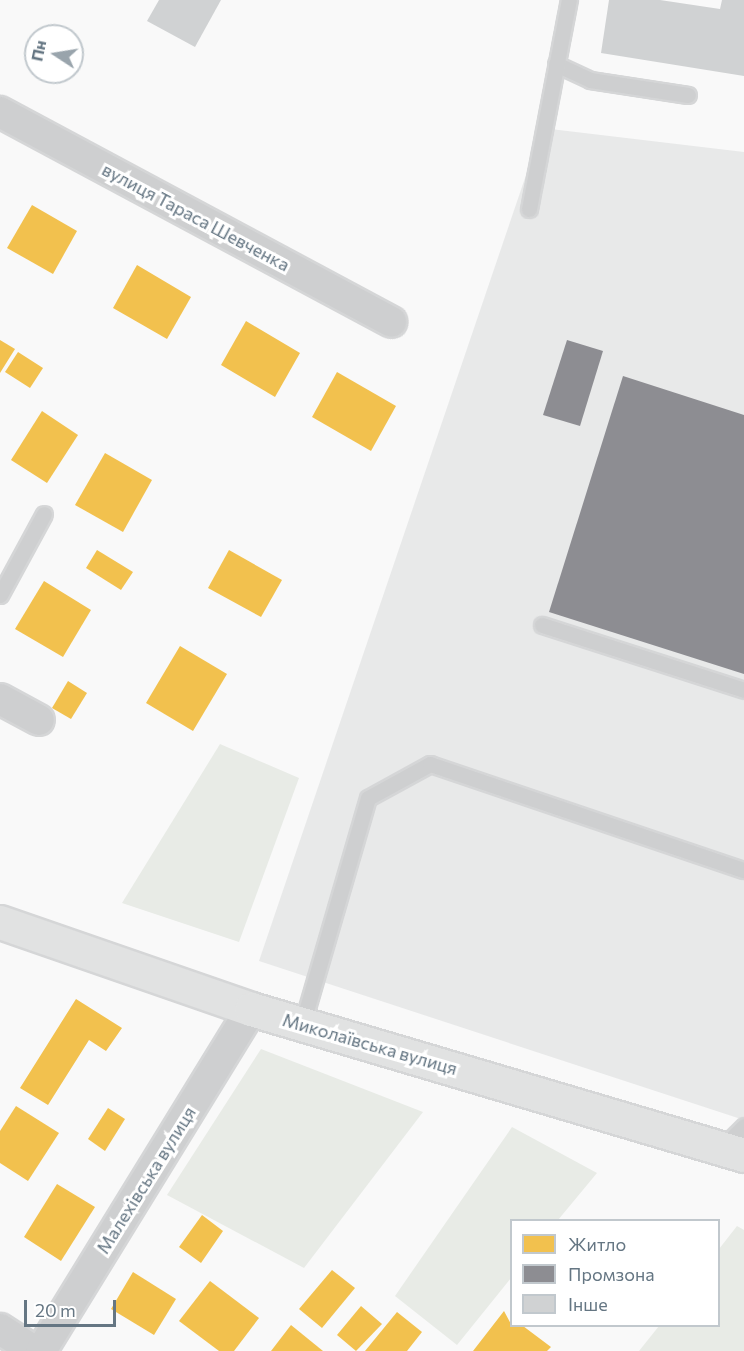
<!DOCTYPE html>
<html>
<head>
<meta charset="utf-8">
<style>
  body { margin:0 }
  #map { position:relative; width:744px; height:1351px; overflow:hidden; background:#f9f9f9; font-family:Commissioner,sans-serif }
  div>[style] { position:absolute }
  .built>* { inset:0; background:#e8e9e9 }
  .green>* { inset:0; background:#e8ebe6 }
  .homes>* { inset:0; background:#f2c14e }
  .industry>* { inset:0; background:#8d8d92 }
  .building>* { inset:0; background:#d0d2d3 }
  .roads { filter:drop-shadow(2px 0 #d5d6d7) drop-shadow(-2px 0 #d5d6d7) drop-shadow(0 2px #d5d6d7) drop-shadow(0 -2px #d5d6d7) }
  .lane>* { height:15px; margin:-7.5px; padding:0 7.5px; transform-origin:7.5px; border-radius:7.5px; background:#cecfd0 }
  .street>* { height:30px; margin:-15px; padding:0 15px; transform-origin:15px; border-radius:15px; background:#cecfd0 }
  .secondary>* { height:33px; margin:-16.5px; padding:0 16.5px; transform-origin:16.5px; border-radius:16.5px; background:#e1e2e2 }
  span { translate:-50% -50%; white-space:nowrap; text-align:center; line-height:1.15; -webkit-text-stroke:6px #fff; paint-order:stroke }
  .street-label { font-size:18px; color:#657683 }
  .legend { position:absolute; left:510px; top:1219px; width:210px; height:108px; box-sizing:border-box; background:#fff; border:2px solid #c1c8cd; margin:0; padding:8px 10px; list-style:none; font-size:18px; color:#657683 }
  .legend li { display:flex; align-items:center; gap:12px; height:30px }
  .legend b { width:30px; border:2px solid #c1c8cd }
  .north { position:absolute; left:24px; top:24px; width:60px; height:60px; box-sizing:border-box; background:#fff; border:2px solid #c1c8cd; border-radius:50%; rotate:282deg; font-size:16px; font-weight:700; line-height:24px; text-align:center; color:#657683 }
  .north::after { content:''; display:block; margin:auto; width:21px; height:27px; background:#99a4ac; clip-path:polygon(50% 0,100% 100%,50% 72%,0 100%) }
  .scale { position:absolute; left:24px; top:1300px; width:92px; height:27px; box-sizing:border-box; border:3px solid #657683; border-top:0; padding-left:8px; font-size:18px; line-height:21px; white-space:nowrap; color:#657683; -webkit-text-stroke:4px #fff; paint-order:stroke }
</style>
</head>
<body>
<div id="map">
  <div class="built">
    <i style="clip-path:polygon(542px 128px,744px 152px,744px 1120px,259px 961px)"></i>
  </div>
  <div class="green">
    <i style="clip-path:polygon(220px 744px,299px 778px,239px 942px,122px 903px)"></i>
    <i style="clip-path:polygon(261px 1049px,423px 1112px,304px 1268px,167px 1195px)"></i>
    <i style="clip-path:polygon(512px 1127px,597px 1173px,558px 1220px,512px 1220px,511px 1278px,457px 1345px,395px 1296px)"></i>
    <i style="clip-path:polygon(737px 1226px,744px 1230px,744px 1351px,639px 1351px,659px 1326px,718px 1326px,719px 1249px)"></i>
  </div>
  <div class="homes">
    <i style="clip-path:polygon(32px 205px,77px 231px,53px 274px,7px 248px)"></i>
    <i style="clip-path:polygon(137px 265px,191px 297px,167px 339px,113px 308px)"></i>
    <i style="clip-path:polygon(246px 321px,300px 353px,275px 397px,221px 365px)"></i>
    <i style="clip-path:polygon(0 340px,15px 349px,0 373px)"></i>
    <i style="clip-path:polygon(18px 352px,43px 368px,30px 388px,5px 372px)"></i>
    <i style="clip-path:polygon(337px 372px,396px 406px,371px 451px,312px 417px)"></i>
    <i style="clip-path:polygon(42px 411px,78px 435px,47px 483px,11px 460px)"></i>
    <i style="clip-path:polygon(105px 453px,152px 480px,123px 532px,75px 505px)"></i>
    <i style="clip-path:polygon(97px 550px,133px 572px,121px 590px,86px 568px)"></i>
    <i style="clip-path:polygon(229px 550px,282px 580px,261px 617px,208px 588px)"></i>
    <i style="clip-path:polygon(44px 581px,91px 610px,63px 657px,15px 629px)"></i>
    <i style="clip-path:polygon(180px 646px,227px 674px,193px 731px,146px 703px)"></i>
    <i style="clip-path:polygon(68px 681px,87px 693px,71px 719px,52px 708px)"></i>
    <i style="clip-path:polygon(76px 999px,122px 1028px,106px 1051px,89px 1040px,48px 1105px,20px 1088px)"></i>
    <i style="clip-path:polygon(16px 1106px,59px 1133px,28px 1181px,0 1163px,0 1131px)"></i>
    <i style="clip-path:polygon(108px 1108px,125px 1119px,105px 1151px,88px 1139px)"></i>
    <i style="clip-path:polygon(57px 1184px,95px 1207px,61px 1261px,24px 1237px)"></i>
    <i style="clip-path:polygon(202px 1215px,223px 1231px,201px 1263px,179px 1247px)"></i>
    <i style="clip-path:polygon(332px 1270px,355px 1288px,322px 1328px,299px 1309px)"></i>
    <i style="clip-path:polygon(133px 1272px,176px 1299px,154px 1335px,111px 1309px)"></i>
    <i style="clip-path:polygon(210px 1281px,259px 1318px,234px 1351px,219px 1351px,179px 1321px)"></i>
    <i style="clip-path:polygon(361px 1306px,382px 1324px,356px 1351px,337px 1335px)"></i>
    <i style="clip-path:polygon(504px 1311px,512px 1326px,523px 1326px,551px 1347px,547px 1351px,473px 1351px)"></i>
    <i style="clip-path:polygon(397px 1312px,422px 1332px,407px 1351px,365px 1351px)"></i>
    <i style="clip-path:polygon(291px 1325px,323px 1351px,271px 1351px)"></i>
  </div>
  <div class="industry">
    <i style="clip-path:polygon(567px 340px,603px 351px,580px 426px,543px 415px)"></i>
    <i style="clip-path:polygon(623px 376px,744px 415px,744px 674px,549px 612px)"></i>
  </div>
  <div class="building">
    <i style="clip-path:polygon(159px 0,221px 0,195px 47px,147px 21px)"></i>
    <i style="clip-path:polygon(609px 0,660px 0,720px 9px,722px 0,744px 0,744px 76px,601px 53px)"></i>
  </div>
  <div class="roads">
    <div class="lane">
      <i style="left:556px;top:64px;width:38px;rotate:25deg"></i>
      <i style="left:590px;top:80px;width:99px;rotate:8.7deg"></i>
      <i style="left:529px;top:209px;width:213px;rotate:-79.2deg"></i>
      <i style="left:0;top:595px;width:92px;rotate:-61.5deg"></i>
      <i style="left:542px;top:625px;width:212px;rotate:17.8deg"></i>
      <i style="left:302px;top:1025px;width:236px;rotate:-73.8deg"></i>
      <i style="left:368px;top:798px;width:71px;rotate:-28.7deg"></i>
      <i style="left:430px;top:764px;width:331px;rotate:18.7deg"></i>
      <i style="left:722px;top:1148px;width:31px;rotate:-45deg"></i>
    </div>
    <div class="street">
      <i style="left:0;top:112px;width:444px;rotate:28.2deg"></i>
      <i style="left:0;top:699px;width:44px;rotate:28.3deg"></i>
      <i style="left:0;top:1329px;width:40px;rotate:32.9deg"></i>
      <i style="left:41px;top:1351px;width:401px;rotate:-58.4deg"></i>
    </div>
    <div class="secondary">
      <i style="left:0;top:922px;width:266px;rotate:19.1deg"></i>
      <i style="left:251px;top:1009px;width:514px;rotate:16.5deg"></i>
    </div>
  </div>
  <div class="street-label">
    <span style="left:196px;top:217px;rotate:28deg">вулиця Тараса Шевченка</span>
    <span style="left:370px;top:1044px;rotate:16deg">Миколаївська вулиця</span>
    <span style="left:146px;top:1180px;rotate:-58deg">Малехівська вулиця</span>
  </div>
  <ul class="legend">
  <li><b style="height:16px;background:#f2c14e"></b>Житло</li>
  <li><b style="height:16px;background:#8d8d92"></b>Промзона</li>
  <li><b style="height:16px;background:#d0d2d3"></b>Інше</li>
  </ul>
  <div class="north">Пн</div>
  <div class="scale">20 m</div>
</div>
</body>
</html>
